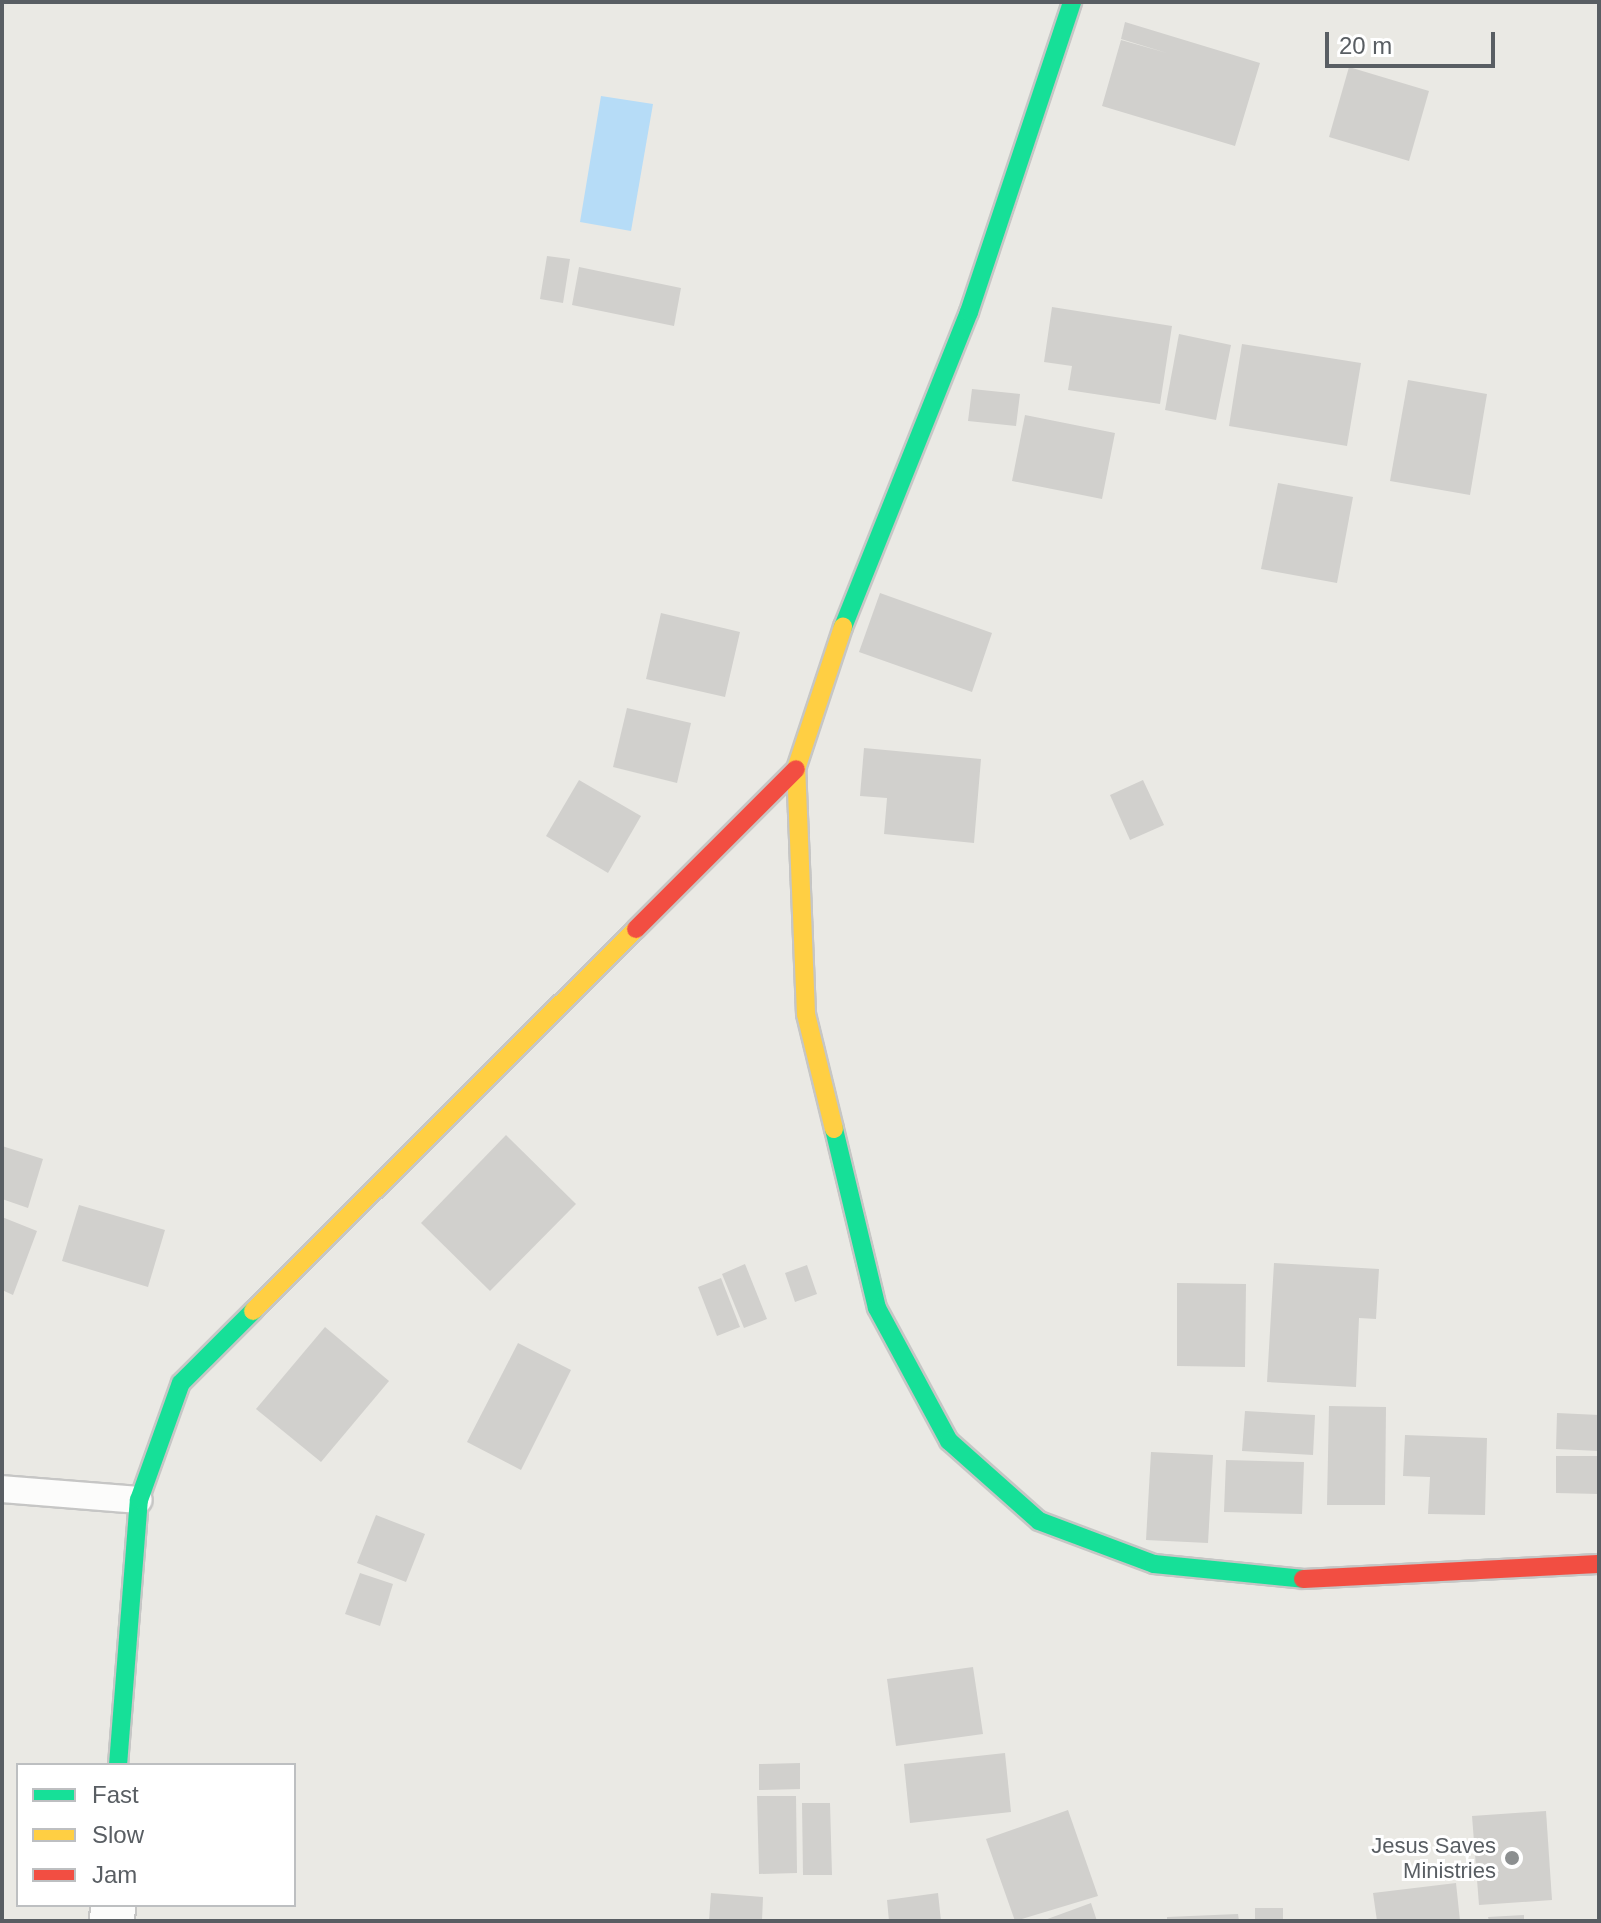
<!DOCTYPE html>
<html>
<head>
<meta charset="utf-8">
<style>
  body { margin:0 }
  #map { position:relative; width:1601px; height:1923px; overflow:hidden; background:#eae9e4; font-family:Helvetica,sans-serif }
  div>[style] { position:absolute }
  .water>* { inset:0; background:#b6dcf7 }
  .building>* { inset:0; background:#d1d0cd }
  .roads { filter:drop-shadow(2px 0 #c6c6c5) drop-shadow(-2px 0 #c6c6c5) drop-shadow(0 2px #c6c6c5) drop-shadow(0 -2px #c6c6c5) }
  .lane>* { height:26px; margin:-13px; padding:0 13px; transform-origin:13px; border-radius:13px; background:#fcfcfb }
  .street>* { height:44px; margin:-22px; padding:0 22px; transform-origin:22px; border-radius:22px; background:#fcfcfb }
  .fast>* { height:18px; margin:-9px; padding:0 9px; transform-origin:9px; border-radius:9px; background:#16e098 }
  .slow>* { height:18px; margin:-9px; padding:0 9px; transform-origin:9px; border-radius:9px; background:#ffcf43 }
  .jam>* { height:18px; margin:-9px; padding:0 9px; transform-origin:9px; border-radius:9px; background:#f24e42 }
  .dots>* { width:22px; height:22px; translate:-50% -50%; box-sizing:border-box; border:4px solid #fff; border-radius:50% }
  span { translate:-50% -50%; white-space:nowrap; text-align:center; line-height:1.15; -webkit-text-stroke:6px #fff; paint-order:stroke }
  .poi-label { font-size:22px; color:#595e63 }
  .right { translate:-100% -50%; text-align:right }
  .frame { position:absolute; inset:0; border:4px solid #595e63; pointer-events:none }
  .legend { position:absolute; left:16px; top:1763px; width:280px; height:144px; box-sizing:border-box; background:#fff; border:2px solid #bdbfc1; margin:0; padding:10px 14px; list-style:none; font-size:24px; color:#595e63 }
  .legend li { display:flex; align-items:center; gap:16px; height:40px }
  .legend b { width:40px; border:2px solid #bdbfc1 }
  .scale { position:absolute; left:1325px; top:32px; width:170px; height:36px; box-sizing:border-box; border:4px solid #595e63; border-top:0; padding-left:10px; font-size:24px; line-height:28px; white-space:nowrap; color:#595e63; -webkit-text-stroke:6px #fff; paint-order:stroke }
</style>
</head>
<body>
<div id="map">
  <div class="water">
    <i style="clip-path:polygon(601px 96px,653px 104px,631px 231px,580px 222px)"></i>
  </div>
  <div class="building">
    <i style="clip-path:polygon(1125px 22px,1260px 63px,1235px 146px,1102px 106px,1121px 40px,1167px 53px,1121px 39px)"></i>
    <i style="clip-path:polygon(1349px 67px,1429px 91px,1409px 161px,1329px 137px)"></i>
    <i style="clip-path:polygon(547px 256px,570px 259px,563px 303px,540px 299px)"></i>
    <i style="clip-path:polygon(579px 267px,681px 288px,674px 326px,572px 305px)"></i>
    <i style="clip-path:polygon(1052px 307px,1172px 326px,1160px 404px,1068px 390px,1072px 366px,1044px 362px)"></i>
    <i style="clip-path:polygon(1179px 334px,1231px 345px,1216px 420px,1165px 410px)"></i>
    <i style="clip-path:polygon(1242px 344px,1361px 363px,1347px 446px,1229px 426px)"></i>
    <i style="clip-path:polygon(1408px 380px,1487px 394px,1470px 495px,1390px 481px)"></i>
    <i style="clip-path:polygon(972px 389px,1020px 394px,1016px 426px,968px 421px)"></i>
    <i style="clip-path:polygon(1025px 415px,1115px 433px,1102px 499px,1012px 481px)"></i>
    <i style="clip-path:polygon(1278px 483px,1353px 497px,1337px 583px,1261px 569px)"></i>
    <i style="clip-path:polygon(880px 593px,992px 633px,972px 692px,859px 652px)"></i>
    <i style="clip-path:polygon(661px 613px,740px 632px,725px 697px,646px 679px)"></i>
    <i style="clip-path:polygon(627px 708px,691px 723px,677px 783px,613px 767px)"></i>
    <i style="clip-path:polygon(864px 748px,981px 759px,974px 843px,884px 834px,887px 798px,860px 796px)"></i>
    <i style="clip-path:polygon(579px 780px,641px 816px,608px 873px,546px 836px)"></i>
    <i style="clip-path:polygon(1143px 780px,1164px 825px,1130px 840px,1110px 795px)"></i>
    <i style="clip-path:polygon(506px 1135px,576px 1204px,490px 1291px,421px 1223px)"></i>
    <i style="clip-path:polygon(2px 1146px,43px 1159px,28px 1208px,2px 1199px)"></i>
    <i style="clip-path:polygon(79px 1205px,165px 1230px,148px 1287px,62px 1261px)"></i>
    <i style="clip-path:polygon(2px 1217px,37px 1231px,13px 1295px,2px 1290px)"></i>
    <i style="clip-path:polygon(1274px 1263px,1379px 1269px,1376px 1319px,1359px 1318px,1356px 1387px,1267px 1382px)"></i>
    <i style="clip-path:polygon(745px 1264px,767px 1319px,744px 1328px,722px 1274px)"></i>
    <i style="clip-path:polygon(807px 1265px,817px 1294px,795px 1302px,785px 1273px)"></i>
    <i style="clip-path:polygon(721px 1278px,740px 1327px,717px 1336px,698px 1287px)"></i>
    <i style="clip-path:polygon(1177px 1283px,1246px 1284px,1245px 1367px,1177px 1366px)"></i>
    <i style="clip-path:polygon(325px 1327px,389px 1381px,321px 1462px,256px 1409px)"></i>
    <i style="clip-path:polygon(518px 1343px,571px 1370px,521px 1470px,467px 1442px)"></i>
    <i style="clip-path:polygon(1329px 1406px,1386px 1407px,1385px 1505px,1327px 1505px)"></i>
    <i style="clip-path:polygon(1245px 1411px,1315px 1415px,1313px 1455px,1242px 1451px)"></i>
    <i style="clip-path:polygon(1557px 1413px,1599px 1415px,1599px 1451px,1556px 1449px)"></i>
    <i style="clip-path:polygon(1405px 1435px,1487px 1438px,1485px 1515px,1428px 1514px,1430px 1477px,1403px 1476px)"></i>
    <i style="clip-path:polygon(1151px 1452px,1213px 1455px,1208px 1543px,1146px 1540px)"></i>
    <i style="clip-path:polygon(1556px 1456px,1599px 1456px,1599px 1494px,1556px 1493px)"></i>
    <i style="clip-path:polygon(1226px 1460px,1304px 1462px,1302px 1514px,1224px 1512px)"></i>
    <i style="clip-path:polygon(376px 1515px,425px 1534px,406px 1582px,357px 1563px)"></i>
    <i style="clip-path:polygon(360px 1573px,393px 1584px,380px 1626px,345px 1614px)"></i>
    <i style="clip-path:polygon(973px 1667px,983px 1734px,896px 1746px,887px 1679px)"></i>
    <i style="clip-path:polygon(1005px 1753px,1011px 1812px,910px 1823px,904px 1764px)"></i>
    <i style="clip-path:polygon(800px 1763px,800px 1789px,759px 1790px,759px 1764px)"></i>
    <i style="clip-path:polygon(757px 1796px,796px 1796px,797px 1873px,759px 1874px)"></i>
    <i style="clip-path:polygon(802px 1803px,830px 1803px,832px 1875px,803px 1875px)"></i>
    <i style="clip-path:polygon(1068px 1810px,1098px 1896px,1015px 1921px,986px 1839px)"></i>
    <i style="clip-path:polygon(1546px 1811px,1552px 1900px,1479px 1905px,1472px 1816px)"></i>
    <i style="clip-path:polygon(1456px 1883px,1460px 1921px,1377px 1921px,1373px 1893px)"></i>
    <i style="clip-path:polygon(711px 1893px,763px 1897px,762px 1921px,709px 1921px)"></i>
    <i style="clip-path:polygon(938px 1893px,941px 1921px,889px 1921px,887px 1900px)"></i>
    <i style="clip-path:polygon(1091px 1903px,1097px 1921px,1042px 1921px)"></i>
    <i style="clip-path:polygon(1255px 1908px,1283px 1908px,1283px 1921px,1255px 1921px)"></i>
    <i style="clip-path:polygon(1238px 1914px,1239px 1921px,1167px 1921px,1167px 1917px)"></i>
    <i style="clip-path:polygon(1524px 1915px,1524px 1921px,1489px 1921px,1488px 1917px)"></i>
  </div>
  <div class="roads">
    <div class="lane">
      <i style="left:2px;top:1489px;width:137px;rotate:4.6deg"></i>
    </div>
    <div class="street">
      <i style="left:112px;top:1921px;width:16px;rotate:-86deg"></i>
    </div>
    <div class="fast">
      <i style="left:843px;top:627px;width:339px;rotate:-68.2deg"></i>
      <i style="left:969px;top:312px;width:327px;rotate:-71.6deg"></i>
      <i style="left:834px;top:1129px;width:184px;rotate:76.5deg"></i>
      <i style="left:877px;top:1308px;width:151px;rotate:61.6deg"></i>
      <i style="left:949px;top:1441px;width:120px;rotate:41.6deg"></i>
      <i style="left:1039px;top:1521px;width:123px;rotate:20.5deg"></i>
      <i style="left:1154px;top:1564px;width:150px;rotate:5.7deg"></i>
      <i style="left:118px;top:1765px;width:266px;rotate:-85.5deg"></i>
      <i style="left:139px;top:1500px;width:124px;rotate:-70.3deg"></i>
      <i style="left:181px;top:1383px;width:102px;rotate:-45deg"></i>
    </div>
    <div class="slow">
      <i style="left:834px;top:1129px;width:118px;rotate:-103.7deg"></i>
      <i style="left:806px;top:1014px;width:245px;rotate:-92.3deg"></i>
      <i style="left:796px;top:769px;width:150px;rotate:-71.7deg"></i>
      <i style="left:253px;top:1311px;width:541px;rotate:-44.93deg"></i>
    </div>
    <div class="jam">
      <i style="left:636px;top:929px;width:226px;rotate:-45deg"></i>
      <i style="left:1303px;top:1579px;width:296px;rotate:-2.9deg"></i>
    </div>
  </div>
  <div class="dots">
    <i style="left:1512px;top:1858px;background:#8c8f90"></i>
  </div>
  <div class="poi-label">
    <span class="right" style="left:1496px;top:1858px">Jesus Saves<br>Ministries</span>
  </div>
  <div class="frame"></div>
  <ul class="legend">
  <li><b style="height:10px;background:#16e098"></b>Fast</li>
  <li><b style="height:10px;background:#ffcf43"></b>Slow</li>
  <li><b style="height:10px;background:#f24e42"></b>Jam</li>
  </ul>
  <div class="scale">20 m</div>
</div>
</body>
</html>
